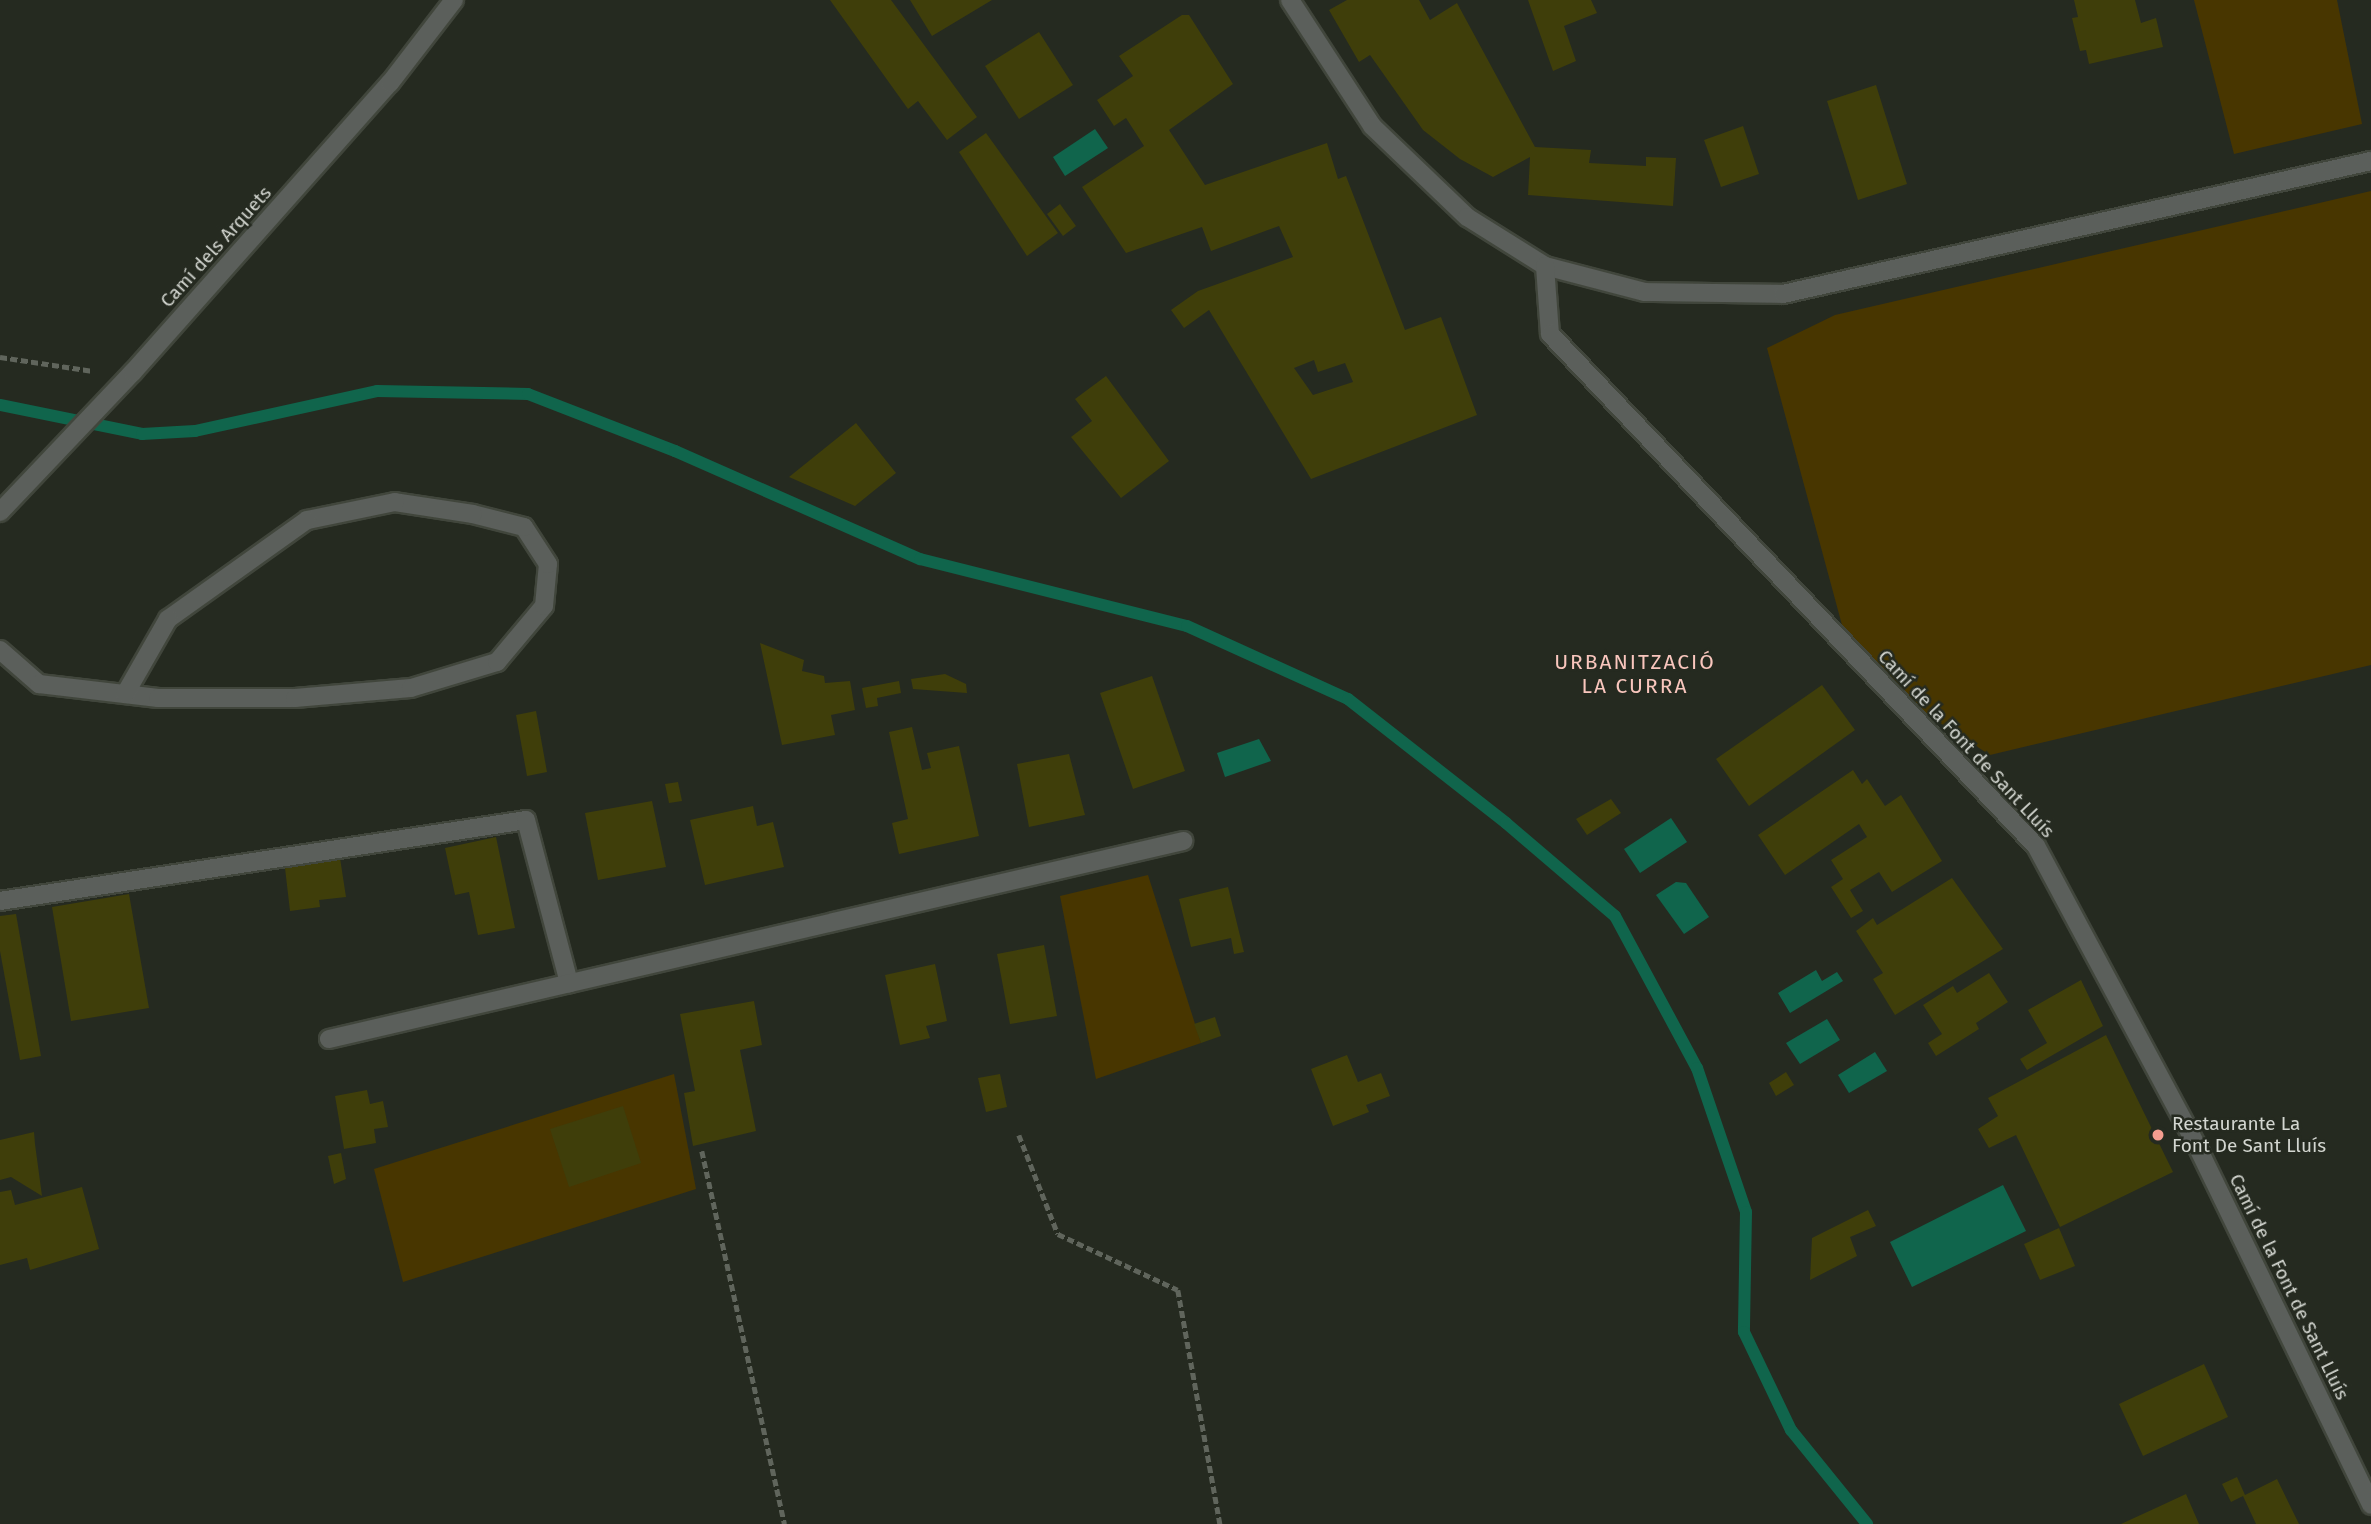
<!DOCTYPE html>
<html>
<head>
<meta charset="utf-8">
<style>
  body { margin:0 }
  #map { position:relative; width:2371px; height:1524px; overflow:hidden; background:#252a20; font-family:"Fira Sans",sans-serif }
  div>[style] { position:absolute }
  .green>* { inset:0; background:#483600 }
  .water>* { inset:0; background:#10654c }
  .stream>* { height:12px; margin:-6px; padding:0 6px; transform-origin:6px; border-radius:6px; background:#10654c }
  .building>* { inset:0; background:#3f3e0a }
  .path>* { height:4.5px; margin-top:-2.25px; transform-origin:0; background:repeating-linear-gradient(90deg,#60655c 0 7px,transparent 0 10.5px) }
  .roads { filter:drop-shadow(2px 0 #41463c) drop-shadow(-2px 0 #41463c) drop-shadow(0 2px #41463c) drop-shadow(0 -2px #41463c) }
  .lane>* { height:18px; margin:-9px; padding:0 9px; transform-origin:9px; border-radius:9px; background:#5b5f5b }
  .street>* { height:18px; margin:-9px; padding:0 9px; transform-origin:9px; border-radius:9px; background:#5b5f5b }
  .dots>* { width:19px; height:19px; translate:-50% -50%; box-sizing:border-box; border:4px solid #252a20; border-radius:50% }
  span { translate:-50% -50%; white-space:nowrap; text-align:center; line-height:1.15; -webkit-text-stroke:5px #252a20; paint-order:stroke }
  .street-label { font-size:19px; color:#d3d6d0 }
  .poi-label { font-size:19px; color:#d3d6d0 }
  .left { translate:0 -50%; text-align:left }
  .neighbourhood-label { font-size:21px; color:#f9c6bd; letter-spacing:2px }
</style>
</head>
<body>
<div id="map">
  <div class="green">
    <i style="clip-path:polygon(2194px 0,2337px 0,2362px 124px,2234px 154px)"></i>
    <i style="clip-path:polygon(2371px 191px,2371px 665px,1990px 755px,1926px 714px,1842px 625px,1767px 348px,1835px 315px)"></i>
    <i style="clip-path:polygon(1148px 875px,1201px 1043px,1096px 1079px,1060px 896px)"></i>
    <i style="clip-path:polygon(674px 1074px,696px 1189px,403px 1282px,374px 1169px)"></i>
  </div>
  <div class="water">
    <i style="clip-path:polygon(1095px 129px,1108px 148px,1065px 176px,1053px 157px)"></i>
    <i style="clip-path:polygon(1259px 739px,1271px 761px,1225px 777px,1217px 753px)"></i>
    <i style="clip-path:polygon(1671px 818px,1687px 842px,1640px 873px,1624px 849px)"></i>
    <i style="clip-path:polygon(1676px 882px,1686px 883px,1709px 917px,1684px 934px,1656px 895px)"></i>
    <i style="clip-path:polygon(1816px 970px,1822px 981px,1837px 972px,1843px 981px,1790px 1013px,1778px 993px)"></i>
    <i style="clip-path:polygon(1827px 1019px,1840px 1040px,1800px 1064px,1786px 1043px)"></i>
    <i style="clip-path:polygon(1875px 1052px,1887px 1071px,1849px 1093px,1838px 1075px)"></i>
    <i style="clip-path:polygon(2003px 1185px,2026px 1231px,1912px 1287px,1890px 1242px)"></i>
  </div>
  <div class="stream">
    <i style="left:0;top:405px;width:145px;rotate:11.5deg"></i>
    <i style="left:142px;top:434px;width:53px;rotate:-3.2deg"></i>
    <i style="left:195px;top:431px;width:186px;rotate:-12.4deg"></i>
    <i style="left:377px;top:391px;width:151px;rotate:1.1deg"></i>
    <i style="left:528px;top:394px;width:158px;rotate:21.2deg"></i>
    <i style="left:675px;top:451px;width:268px;rotate:23.8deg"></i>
    <i style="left:920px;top:559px;width:275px;rotate:14.1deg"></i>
    <i style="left:1187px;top:626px;width:177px;rotate:24.4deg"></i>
    <i style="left:1348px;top:699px;width:201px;rotate:38.1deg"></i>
    <i style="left:1506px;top:823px;width:143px;rotate:40.5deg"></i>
    <i style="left:1615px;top:916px;width:173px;rotate:61.7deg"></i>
    <i style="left:1697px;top:1068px;width:152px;rotate:71.2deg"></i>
    <i style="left:1746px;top:1212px;width:120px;rotate:91deg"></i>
    <i style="left:1744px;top:1332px;width:109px;rotate:64.4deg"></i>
    <i style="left:1791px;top:1430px;width:121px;rotate:51deg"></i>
  </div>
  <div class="building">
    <i style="clip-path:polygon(830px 0,891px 0,977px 117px,947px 140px,918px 101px,908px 109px)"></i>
    <i style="clip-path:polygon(910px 0,992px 0,932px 36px)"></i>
    <i style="clip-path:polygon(1347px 0,1419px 0,1430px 20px,1457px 3px,1535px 147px,1591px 150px,1589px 163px,1646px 166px,1646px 157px,1676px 158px,1673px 206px,1528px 195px,1530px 157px,1493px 177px,1460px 159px,1423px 130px,1370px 55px,1359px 62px,1329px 10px)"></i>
    <i style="clip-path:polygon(1528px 0,1591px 0,1597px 13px,1564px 26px,1576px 61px,1553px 71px)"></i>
    <i style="clip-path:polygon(2074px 0,2135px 0,2141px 23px,2156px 18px,2163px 47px,2089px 64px,2086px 50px,2080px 51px,2072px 18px,2078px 17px)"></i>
    <i style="clip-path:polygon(evenodd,1182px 15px,1189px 15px,1233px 84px,1169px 130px,1205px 185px,1327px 143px,1338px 179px,1346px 176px,1405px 330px,1441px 317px,1477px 415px,1311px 479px,1209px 310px,1184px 328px,1171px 310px,1198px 291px,1293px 257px,1279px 226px,1211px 251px,1202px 227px,1126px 253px,1082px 187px,1144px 146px,1126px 118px,1114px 126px,1097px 100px,1133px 76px,1119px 56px,1182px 15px,1314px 360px,1318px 372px,1345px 363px,1353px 382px,1313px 395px,1294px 368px,1314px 360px)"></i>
    <i style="clip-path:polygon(1039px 32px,1073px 85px,1019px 119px,985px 66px)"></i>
    <i style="clip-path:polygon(1876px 85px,1907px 184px,1858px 200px,1827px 101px)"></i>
    <i style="clip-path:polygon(1743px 126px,1759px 174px,1721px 187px,1704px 140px)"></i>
    <i style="clip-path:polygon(986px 133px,1058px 233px,1027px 256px,959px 152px)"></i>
    <i style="clip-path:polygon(1060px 204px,1076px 226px,1063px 236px,1047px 214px)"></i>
    <i style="clip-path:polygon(1106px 376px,1169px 461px,1121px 498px,1071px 437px,1092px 421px,1075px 399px)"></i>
    <i style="clip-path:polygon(856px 423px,896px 473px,871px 493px,855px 506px,789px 477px)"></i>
    <i style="clip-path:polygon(760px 643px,804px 660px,802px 671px,824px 676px,825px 683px,850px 681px,855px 710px,831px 715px,835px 735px,782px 745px)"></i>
    <i style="clip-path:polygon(945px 674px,966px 684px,967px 693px,913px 689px,911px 679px)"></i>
    <i style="clip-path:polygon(1152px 676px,1185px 771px,1133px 789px,1100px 693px)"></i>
    <i style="clip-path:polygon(899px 681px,901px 693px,877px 698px,878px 706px,866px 708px,862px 688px)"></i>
    <i style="clip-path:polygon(1822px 685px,1855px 730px,1749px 806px,1716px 759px)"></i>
    <i style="clip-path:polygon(536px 711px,547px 772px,527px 776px,516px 715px)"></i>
    <i style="clip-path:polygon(912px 727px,922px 770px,931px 768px,927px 753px,959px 746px,979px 836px,899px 854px,892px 823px,908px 819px,889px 732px)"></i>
    <i style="clip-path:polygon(1069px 754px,1085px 815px,1029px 827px,1017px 764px)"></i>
    <i style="clip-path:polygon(1853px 770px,1862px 784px,1867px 779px,1885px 806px,1901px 795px,1942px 861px,1892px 892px,1879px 872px,1850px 890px,1863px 911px,1851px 918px,1831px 887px,1843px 879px,1831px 860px,1867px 837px,1859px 824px,1785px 875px,1758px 835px)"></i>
    <i style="clip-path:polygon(678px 782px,682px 801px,669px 803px,665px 784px)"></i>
    <i style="clip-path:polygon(1611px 799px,1621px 813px,1587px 835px,1576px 819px)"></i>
    <i style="clip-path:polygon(652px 801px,666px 867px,598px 880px,585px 813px)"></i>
    <i style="clip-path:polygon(753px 806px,757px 826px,773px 822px,784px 867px,705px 885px,690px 820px)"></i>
    <i style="clip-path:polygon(496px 837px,515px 928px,478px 935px,469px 892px,455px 895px,445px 848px)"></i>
    <i style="clip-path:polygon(340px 858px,346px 897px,319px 900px,320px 907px,290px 911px,285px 868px)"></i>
    <i style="clip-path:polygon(1952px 878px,2003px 949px,1895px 1015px,1873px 979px,1883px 973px,1856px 931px,1873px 918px,1877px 925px)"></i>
    <i style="clip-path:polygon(1228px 887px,1244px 952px,1234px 954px,1231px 938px,1191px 947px,1179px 899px)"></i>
    <i style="clip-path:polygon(129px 894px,149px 1008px,71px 1021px,52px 907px)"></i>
    <i style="clip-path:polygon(16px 914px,41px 1056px,20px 1060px,0 951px,0 916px)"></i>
    <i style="clip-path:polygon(1044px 945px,1057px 1016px,1010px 1024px,997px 954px)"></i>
    <i style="clip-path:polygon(935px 964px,947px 1021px,926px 1026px,930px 1038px,900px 1045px,885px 975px)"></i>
    <i style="clip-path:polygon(1989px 973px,2008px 1002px,1976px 1023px,1979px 1029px,1936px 1056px,1928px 1043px,1942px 1034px,1923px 1005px,1953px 986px,1957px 993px)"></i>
    <i style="clip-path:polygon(2081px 980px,2103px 1026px,2027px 1070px,2020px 1059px,2047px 1043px,2028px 1010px)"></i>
    <i style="clip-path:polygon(754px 1001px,762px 1045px,740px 1050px,756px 1131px,693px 1146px,684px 1093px,695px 1091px,680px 1014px)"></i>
    <i style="clip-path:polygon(1215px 1017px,1221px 1036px,1201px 1043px,1194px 1024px)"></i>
    <i style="clip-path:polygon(2106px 1035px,2173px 1172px,2060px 1227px,2016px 1135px,1989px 1148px,1978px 1129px,1998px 1116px,1988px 1098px)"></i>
    <i style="clip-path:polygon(1347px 1055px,1358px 1082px,1381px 1073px,1390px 1096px,1366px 1105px,1369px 1112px,1333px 1126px,1311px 1069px)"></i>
    <i style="clip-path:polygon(1786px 1072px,1794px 1085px,1776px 1096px,1769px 1083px)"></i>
    <i style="clip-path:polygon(1000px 1074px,1007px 1107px,986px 1112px,978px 1078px)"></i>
    <i style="clip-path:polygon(367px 1090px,370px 1104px,383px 1101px,388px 1127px,374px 1129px,376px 1143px,344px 1149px,335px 1096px)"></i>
    <i style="clip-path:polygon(623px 1106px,641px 1163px,569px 1187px,550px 1129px)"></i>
    <i style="clip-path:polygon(34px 1132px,35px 1144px,42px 1196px,11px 1177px,0 1180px,0 1140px)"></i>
    <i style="clip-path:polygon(341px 1153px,346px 1179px,334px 1184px,328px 1156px)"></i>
    <i style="clip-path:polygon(82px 1187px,99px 1249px,30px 1270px,27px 1258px,0 1265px,0 1192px,11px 1190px,15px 1205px)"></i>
    <i style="clip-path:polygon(1868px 1210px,1876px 1226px,1850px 1237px,1857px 1256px,1810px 1280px,1812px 1238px)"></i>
    <i style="clip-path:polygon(2059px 1228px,2075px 1266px,2040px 1280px,2024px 1244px)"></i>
    <i style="clip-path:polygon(2204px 1364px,2228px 1417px,2143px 1456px,2119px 1404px)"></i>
    <i style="clip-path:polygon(2237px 1477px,2245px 1495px,2277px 1479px,2299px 1524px,2256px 1524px,2243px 1496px,2231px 1502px,2222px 1484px)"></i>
    <i style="clip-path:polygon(2186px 1494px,2199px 1524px,2121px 1524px,2158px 1507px)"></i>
  </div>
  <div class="path">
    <i style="left:0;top:357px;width:94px;rotate:8.6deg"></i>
    <i style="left:1019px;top:1135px;width:106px;rotate:68.5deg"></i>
    <i style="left:1058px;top:1234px;width:132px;rotate:25deg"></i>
    <i style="left:1178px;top:1290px;width:238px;rotate:79.8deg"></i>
    <i style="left:702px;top:1151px;width:382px;rotate:77.5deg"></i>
  </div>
  <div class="roads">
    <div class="lane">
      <i style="left:0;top:650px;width:52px;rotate:41.1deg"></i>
      <i style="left:39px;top:684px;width:120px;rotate:6.7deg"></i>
      <i style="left:158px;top:698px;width:137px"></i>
      <i style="left:295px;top:698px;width:116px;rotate:-4.9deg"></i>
      <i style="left:411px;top:688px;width:90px;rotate:-16.8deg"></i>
      <i style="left:497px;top:662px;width:73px;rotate:-50deg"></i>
      <i style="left:544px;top:606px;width:42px;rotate:-84.6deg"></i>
      <i style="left:548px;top:564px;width:44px;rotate:-123deg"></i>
      <i style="left:524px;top:527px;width:53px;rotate:-165.7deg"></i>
      <i style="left:473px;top:514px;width:79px;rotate:-171.3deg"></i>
      <i style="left:395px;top:502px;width:90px;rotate:168.4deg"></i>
      <i style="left:307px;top:520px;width:171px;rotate:144.5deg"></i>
      <i style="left:168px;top:619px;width:86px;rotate:119.8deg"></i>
    </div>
    <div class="street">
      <i style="left:1290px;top:0;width:150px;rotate:56.9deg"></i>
      <i style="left:1372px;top:126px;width:132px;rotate:43.8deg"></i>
      <i style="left:1467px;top:217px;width:92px;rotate:32.1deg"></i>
      <i style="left:1545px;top:266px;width:103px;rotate:14.6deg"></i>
      <i style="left:1645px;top:292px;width:138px;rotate:0.8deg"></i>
      <i style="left:1783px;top:294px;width:603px;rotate:-12.75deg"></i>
      <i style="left:1545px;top:266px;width:68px;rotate:85.8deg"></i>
      <i style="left:1550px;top:334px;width:706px;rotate:46.49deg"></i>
      <i style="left:2036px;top:846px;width:340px;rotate:61.8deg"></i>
      <i style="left:2197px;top:1146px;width:399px;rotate:64.1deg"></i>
      <i style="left:0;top:512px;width:193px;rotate:-46.5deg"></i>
      <i style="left:133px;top:372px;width:387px;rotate:-48.4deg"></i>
      <i style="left:390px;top:83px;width:105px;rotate:-52.4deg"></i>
      <i style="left:0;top:901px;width:532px;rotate:-8.75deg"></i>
      <i style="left:526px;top:820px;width:169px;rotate:75.2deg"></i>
      <i style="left:329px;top:1039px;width:877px;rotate:-13.05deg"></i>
    </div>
  </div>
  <div class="dots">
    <i style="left:2158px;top:1135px;background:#f59d8f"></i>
  </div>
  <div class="street-label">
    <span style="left:216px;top:247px;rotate:-48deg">Camí dels Arquets</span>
    <span style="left:1966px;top:744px;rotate:47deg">Camí de la Font de Sant Lluís</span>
    <span style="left:2289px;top:1287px;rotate:64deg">Camí de la Font de Sant Lluís</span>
  </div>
  <div class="poi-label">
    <span class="left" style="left:2172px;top:1135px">Restaurante La<br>Font De Sant Lluís</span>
  </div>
  <div class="neighbourhood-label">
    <span style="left:1635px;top:674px">URBANITZACIÓ<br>LA CURRA</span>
  </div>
</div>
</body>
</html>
